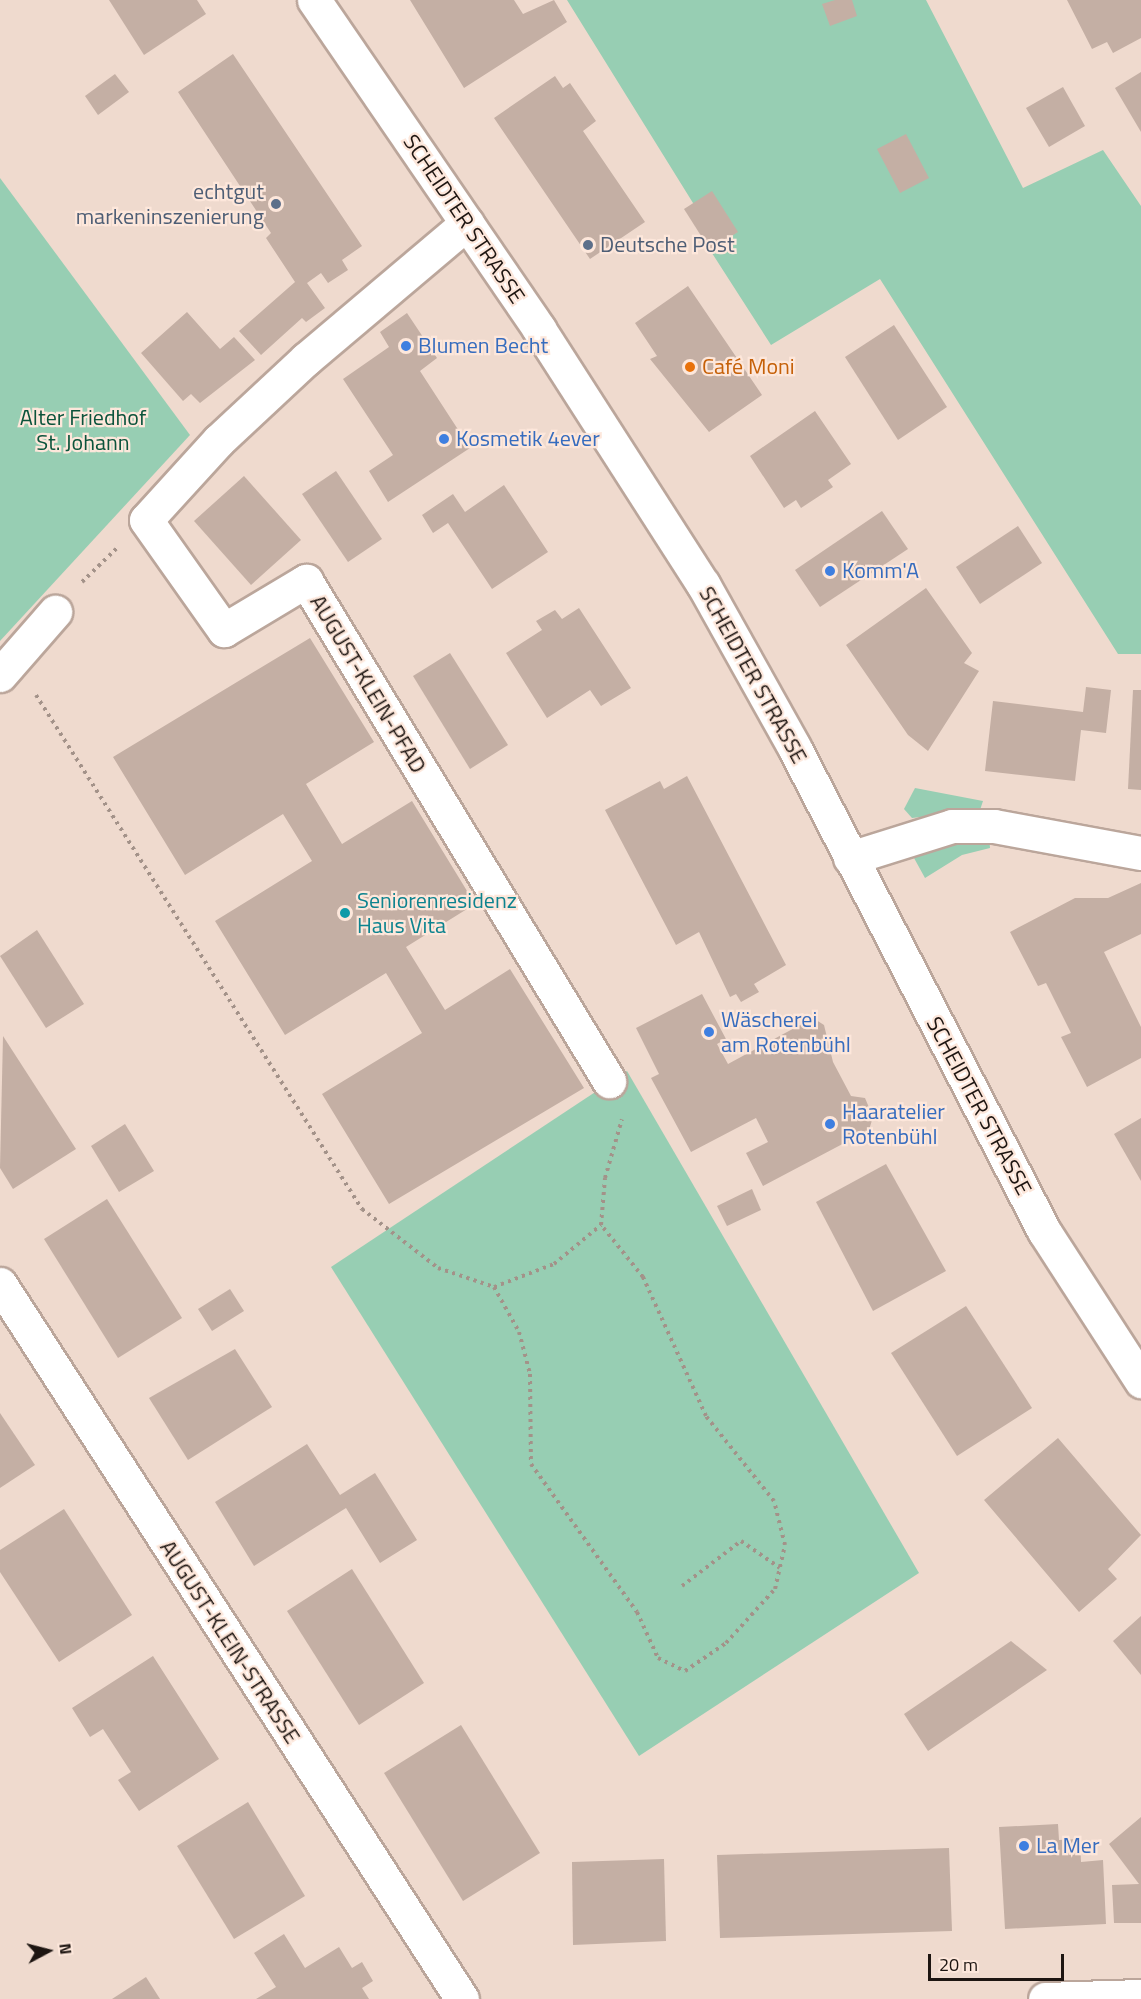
<!DOCTYPE html>
<html>
<head>
<meta charset="utf-8">
<style>
  body { margin:0 }
  #map { position:relative; width:1141px; height:1999px; overflow:hidden; background:#efdace; font-family:"Titillium Web",sans-serif }
  div>[style] { position:absolute }
  .green>* { inset:0; background:#97ceb3 }
  .building>* { inset:0; background:#c4afa4 }
  .path>* { height:4px; margin-top:-2px; transform-origin:0; background:repeating-linear-gradient(90deg,#a39289 0 3px,transparent 0 7.5px) }
  .roads { filter:drop-shadow(2px 0 #bba69b) drop-shadow(-2px 0 #bba69b) drop-shadow(0 2px #bba69b) drop-shadow(0 -2px #bba69b) }
  .minor>* { height:33px; margin:-16.5px; padding:0 16.5px; transform-origin:16.5px; border-radius:16.5px; background:#fff }
  .major>* { height:33px; margin:-16.5px; padding:0 16.5px; transform-origin:16.5px; border-radius:16.5px; background:#fff }
  .dots>* { width:16px; height:16px; translate:-50% -50%; box-sizing:border-box; border:3px solid #fde7db; border-radius:50% }
  span { translate:-50% -50%; white-space:nowrap; text-align:center; line-height:1.15; -webkit-text-stroke:4.5px #fde7db; paint-order:stroke }
  .service-label { font-size:22px; color:#4e5e75 }
  .right { translate:-100% -50%; text-align:right }
  .left { translate:0 -50%; text-align:left }
  .street-label { font-size:22px; color:#1d1511 }
  .shop-label { font-size:22px; color:#366cbe }
  .food-label { font-size:22px; color:#c56008 }
  .park-label { font-size:22px; color:#0b533b }
  .culture-label { font-size:22px; color:#0d838f }
  .north { position:absolute; left:18px; top:1921px; width:60px; height:60px; -webkit-text-stroke:4px #fde7db; paint-order:stroke; rotate:83deg; font-size:16px; font-weight:700; line-height:24px; text-align:center; color:#1d1511 }
  .north::after { content:''; display:block; margin:auto; width:21px; height:27px; background:#1d1511; clip-path:polygon(50% 0,100% 100%,50% 72%,0 100%) }
  .scale { position:absolute; left:928px; top:1954px; width:136px; height:27px; box-sizing:border-box; border:3px solid #1d1511; border-top:0; padding-left:8px; font-size:18px; line-height:21px; white-space:nowrap; color:#1d1511; -webkit-text-stroke:4px #fde7db; paint-order:stroke }
</style>
</head>
<body>
<div id="map">
  <div class="green">
    <i style="clip-path:polygon(567px 0,926px 0,1023px 188px,1103px 150px,1141px 206px,1141px 654px,1118px 654px,880px 279px,771px 345px,710px 250px,737px 232px,693px 203px)"></i>
    <i style="clip-path:polygon(0 178px,190px 435px,0 641px)"></i>
    <i style="clip-path:polygon(915px 788px,983px 801px,980px 810px,912px 818px,904px 809px)"></i>
    <i style="clip-path:polygon(989px 836px,990px 848px,962px 855px,925px 878px,914px 858px,959px 839px)"></i>
    <i style="clip-path:polygon(627px 1071px,919px 1573px,639px 1756px,331px 1267px)"></i>
  </div>
  <div class="building">
    <i style="clip-path:polygon(109px 0,197px 0,206px 14px,144px 55px)"></i>
    <i style="clip-path:polygon(410px 0,514px 0,523px 14px,554px 0,567px 22px,464px 88px)"></i>
    <i style="clip-path:polygon(835px 0,852px 0,857px 16px,830px 26px,822px 4px)"></i>
    <i style="clip-path:polygon(1067px 0,1141px 0,1141px 38px,1113px 53px,1107px 42px,1092px 49px)"></i>
    <i style="clip-path:polygon(233px 54px,362px 246px,342px 260px,348px 270px,328px 283px,321px 273px,307px 283px,325px 308px,306px 322px,302px 318px,261px 355px,239px 331px,295px 282px,266px 238px,271px 233px,178px 92px)"></i>
    <i style="clip-path:polygon(1141px 72px,1141px 132px,1115px 88px)"></i>
    <i style="clip-path:polygon(115px 74px,129px 92px,98px 115px,85px 96px)"></i>
    <i style="clip-path:polygon(555px 76px,563px 88px,570px 83px,596px 121px,583px 131px,645px 222px,590px 259px,494px 118px)"></i>
    <i style="clip-path:polygon(1063px 87px,1085px 126px,1049px 147px,1026px 108px)"></i>
    <i style="clip-path:polygon(906px 134px,929px 178px,900px 193px,877px 149px)"></i>
    <i style="clip-path:polygon(712px 191px,738px 232px,710px 250px,684px 209px)"></i>
    <i style="clip-path:polygon(688px 286px,762px 395px,709px 432px,650px 359px,657px 356px,635px 323px)"></i>
    <i style="clip-path:polygon(187px 312px,220px 349px,234px 337px,255px 360px,200px 403px,191px 394px,183px 401px,141px 353px)"></i>
    <i style="clip-path:polygon(407px 313px,437px 358px,420px 371px,470px 448px,388px 502px,369px 471px,393px 455px,343px 379px,389px 347px,380px 332px)"></i>
    <i style="clip-path:polygon(894px 325px,947px 407px,898px 440px,845px 357px)"></i>
    <i style="clip-path:polygon(815px 411px,851px 464px,828px 480px,833px 487px,801px 508px,796px 500px,784px 508px,750px 456px)"></i>
    <i style="clip-path:polygon(336px 471px,382px 539px,348px 562px,302px 494px)"></i>
    <i style="clip-path:polygon(244px 476px,301px 540px,251px 585px,194px 521px)"></i>
    <i style="clip-path:polygon(504px 485px,548px 552px,492px 589px,448px 523px,433px 533px,422px 515px,453px 494px,465px 512px)"></i>
    <i style="clip-path:polygon(882px 511px,908px 549px,820px 607px,795px 570px)"></i>
    <i style="clip-path:polygon(1018px 526px,1042px 563px,980px 604px,956px 567px)"></i>
    <i style="clip-path:polygon(926px 588px,972px 653px,964px 663px,979px 671px,928px 751px,908px 735px,846px 645px)"></i>
    <i style="clip-path:polygon(579px 608px,631px 688px,601px 706px,590px 690px,547px 718px,506px 653px,542px 630px,536px 621px,555px 610px,562px 619px)"></i>
    <i style="clip-path:polygon(310px 638px,374px 742px,306px 784px,342px 844px,412px 801px,475px 904px,406px 947px,445px 1010px,510px 969px,584px 1088px,389px 1204px,322px 1094px,422px 1033px,386px 973px,285px 1035px,215px 921px,312px 861px,283px 814px,185px 875px,113px 757px)"></i>
    <i style="clip-path:polygon(450px 653px,508px 745px,470px 769px,413px 676px)"></i>
    <i style="clip-path:polygon(1086px 687px,1111px 690px,1106px 733px,1081px 730px,1075px 781px,985px 771px,993px 701px,1083px 712px)"></i>
    <i style="clip-path:polygon(1133px 690px,1141px 690px,1141px 790px,1128px 789px)"></i>
    <i style="clip-path:polygon(687px 776px,786px 965px,754px 984px,759px 992px,741px 1002px,736px 994px,730px 997px,699px 932px,676px 945px,605px 810px,660px 781px,664px 789px)"></i>
    <i style="clip-path:polygon(1141px 883px,1141px 934px,1104px 952px,1141px 1027px,1141px 1058px,1087px 1087px,1061px 1037px,1071px 1033px,1046px 983px,1038px 986px,1010px 932px,1075px 898px,1108px 898px)"></i>
    <i style="clip-path:polygon(37px 930px,84px 1004px,46px 1028px,0 956px)"></i>
    <i style="clip-path:polygon(702px 994px,726px 1039px,717px 1044px,728px 1064px,813px 1018px,824px 1025px,833px 1062px,851px 1096px,865px 1098px,873px 1117px,869px 1130px,763px 1186px,746px 1153px,768px 1142px,756px 1118px,691px 1152px,651px 1078px,659px 1074px,636px 1028px)"></i>
    <i style="clip-path:polygon(3px 1036px,76px 1149px,13px 1189px,0 1168px)"></i>
    <i style="clip-path:polygon(1141px 1118px,1141px 1181px,1114px 1134px)"></i>
    <i style="clip-path:polygon(125px 1124px,154px 1171px,119px 1192px,91px 1146px)"></i>
    <i style="clip-path:polygon(886px 1164px,946px 1271px,873px 1311px,816px 1202px)"></i>
    <i style="clip-path:polygon(752px 1189px,761px 1210px,727px 1226px,717px 1206px)"></i>
    <i style="clip-path:polygon(107px 1199px,182px 1318px,118px 1358px,44px 1239px)"></i>
    <i style="clip-path:polygon(230px 1289px,244px 1311px,212px 1331px,198px 1309px)"></i>
    <i style="clip-path:polygon(966px 1306px,1032px 1408px,957px 1456px,891px 1353px)"></i>
    <i style="clip-path:polygon(235px 1349px,272px 1407px,188px 1460px,149px 1398px)"></i>
    <i style="clip-path:polygon(0 1413px,35px 1465px,0 1488px)"></i>
    <i style="clip-path:polygon(1058px 1438px,1141px 1535px,1108px 1569px,1117px 1579px,1079px 1612px,984px 1500px)"></i>
    <i style="clip-path:polygon(307px 1444px,340px 1495px,375px 1473px,417px 1540px,380px 1563px,346px 1508px,254px 1566px,215px 1502px)"></i>
    <i style="clip-path:polygon(64px 1509px,132px 1615px,59px 1662px,0 1572px,0 1550px)"></i>
    <i style="clip-path:polygon(352px 1569px,424px 1683px,359px 1725px,287px 1611px)"></i>
    <i style="clip-path:polygon(1141px 1616px,1141px 1675px,1113px 1641px)"></i>
    <i style="clip-path:polygon(1011px 1641px,1047px 1670px,928px 1751px,904px 1714px)"></i>
    <i style="clip-path:polygon(153px 1656px,219px 1759px,139px 1811px,118px 1780px,131px 1772px,118px 1752px,103px 1729px,90px 1737px,72px 1708px)"></i>
    <i style="clip-path:polygon(461px 1725px,540px 1853px,463px 1901px,384px 1773px)"></i>
    <i style="clip-path:polygon(248px 1802px,305px 1896px,234px 1939px,177px 1846px)"></i>
    <i style="clip-path:polygon(1141px 1817px,1141px 1923px,1114px 1923px,1112px 1885px,1139px 1884px,1109px 1844px)"></i>
    <i style="clip-path:polygon(1058px 1824px,1059px 1840px,1080px 1839px,1081px 1862px,1103px 1860px,1106px 1924px,1005px 1929px,999px 1827px)"></i>
    <i style="clip-path:polygon(949px 1848px,952px 1931px,720px 1938px,717px 1855px)"></i>
    <i style="clip-path:polygon(664px 1859px,666px 1941px,573px 1945px,572px 1862px)"></i>
    <i style="clip-path:polygon(284px 1934px,305px 1968px,339px 1947px,352px 1968px,362px 1962px,373px 1981px,362px 1988px,369px 1999px,256px 1999px,276px 1987px,254px 1953px)"></i>
    <i style="clip-path:polygon(146px 1977px,160px 1999px,112px 1999px)"></i>
  </div>
  <div class="path">
    <i style="left:82px;top:582px;width:49px;rotate:-44.2deg"></i>
    <i style="left:36px;top:695px;width:609px;rotate:57.62deg"></i>
    <i style="left:362px;top:1209px;width:96px;rotate:37.8deg"></i>
    <i style="left:438px;top:1268px;width:59px;rotate:18.7deg"></i>
    <i style="left:494px;top:1287px;width:51px;rotate:60.9deg"></i>
    <i style="left:519px;top:1332px;width:43px;rotate:75.3deg"></i>
    <i style="left:530px;top:1374px;width:90px;rotate:89.4deg"></i>
    <i style="left:531px;top:1464px;width:182px;rotate:54.4deg"></i>
    <i style="left:637px;top:1612px;width:51px;rotate:65.5deg"></i>
    <i style="left:658px;top:1658px;width:30px;rotate:26deg"></i>
    <i style="left:685px;top:1671px;width:50px;rotate:-34.3deg"></i>
    <i style="left:726px;top:1643px;width:73px;rotate:-47.8deg"></i>
    <i style="left:775px;top:1589px;width:45px;rotate:-77.2deg"></i>
    <i style="left:785px;top:1545px;width:45px;rotate:-104deg"></i>
    <i style="left:774px;top:1501px;width:109px;rotate:-128.7deg"></i>
    <i style="left:706px;top:1416px;width:153px;rotate:-114.4deg"></i>
    <i style="left:643px;top:1277px;width:67px;rotate:-128.9deg"></i>
    <i style="left:601px;top:1225px;width:47px;rotate:-85.1deg"></i>
    <i style="left:605px;top:1178px;width:61px;rotate:-73.9deg"></i>
    <i style="left:494px;top:1287px;width:64px;rotate:-21deg"></i>
    <i style="left:554px;top:1264px;width:61px;rotate:-39.7deg"></i>
    <i style="left:682px;top:1586px;width:74px;rotate:-37.3deg"></i>
    <i style="left:741px;top:1541px;width:47px;rotate:34.7deg"></i>
  </div>
  <div class="roads">
    <div class="minor">
      <i style="left:467px;top:223px;width:211px;rotate:139.8deg"></i>
      <i style="left:306px;top:359px;width:119px;rotate:137deg"></i>
      <i style="left:219px;top:440px;width:108px;rotate:132.4deg"></i>
      <i style="left:146px;top:520px;width:135px;rotate:54.7deg"></i>
      <i style="left:224px;top:630px;width:96px;rotate:-30.9deg"></i>
      <i style="left:306px;top:581px;width:585px;rotate:58.78deg"></i>
      <i style="left:0;top:675px;width:84px;rotate:-48.9deg"></i>
      <i style="left:850px;top:858px;width:107px;rotate:-17.4deg"></i>
      <i style="left:952px;top:826px;width:42px"></i>
      <i style="left:994px;top:826px;width:149px;rotate:10.4deg"></i>
      <i style="left:0;top:1284px;width:851px;rotate:57.13deg"></i>
      <i style="left:1045px;top:1999px;width:96px;rotate:-1.8deg"></i>
    </div>
    <div class="major">
      <i style="left:314px;top:0;width:399px;rotate:55.6deg"></i>
      <i style="left:539px;top:329px;width:303px;rotate:57.3deg"></i>
      <i style="left:703px;top:584px;width:187px;rotate:60.8deg"></i>
      <i style="left:794px;top:747px;width:545px;rotate:62.68deg"></i>
      <i style="left:1044px;top:1231px;width:179px;rotate:57.1deg"></i>
    </div>
  </div>
  <div class="dots">
    <i style="left:276px;top:204px;background:#5c6f8a"></i>
    <i style="left:588px;top:245px;background:#5c6f8a"></i>
    <i style="left:406px;top:346px;background:#3f7fe0"></i>
    <i style="left:690px;top:367px;background:#e8710a"></i>
    <i style="left:444px;top:439px;background:#3f7fe0"></i>
    <i style="left:830px;top:571px;background:#3f7fe0"></i>
    <i style="left:345px;top:913px;background:#0f9aa8"></i>
    <i style="left:709px;top:1032px;background:#3f7fe0"></i>
    <i style="left:830px;top:1124px;background:#3f7fe0"></i>
    <i style="left:1024px;top:1846px;background:#3f7fe0"></i>
  </div>
  <div class="service-label">
    <span class="right" style="left:264px;top:204px">echtgut<br>markeninszenierung</span>
    <span class="left" style="left:600px;top:245px">Deutsche Post</span>
  </div>
  <div class="street-label">
    <span style="left:464px;top:219px;rotate:56deg">SCHEIDTER STRASSE</span>
    <span style="left:753px;top:675px;rotate:61deg">SCHEIDTER STRASSE</span>
    <span style="left:368px;top:684px;rotate:59deg">AUGUST-KLEIN-PFAD</span>
    <span style="left:979px;top:1106px;rotate:62deg">SCHEIDTER STRASSE</span>
    <span style="left:230px;top:1642px;rotate:57deg">AUGUST-KLEIN-STRASSE</span>
  </div>
  <div class="shop-label">
    <span class="left" style="left:418px;top:346px">Blumen Becht</span>
    <span class="left" style="left:456px;top:439px">Kosmetik 4ever</span>
    <span class="left" style="left:842px;top:571px">Komm'A</span>
    <span class="left" style="left:721px;top:1032px">Wäscherei<br>am Rotenbühl</span>
    <span class="left" style="left:842px;top:1124px">Haaratelier<br>Rotenbühl</span>
    <span class="left" style="left:1036px;top:1846px">La Mer</span>
  </div>
  <div class="food-label">
    <span class="left" style="left:702px;top:367px">Café Moni</span>
  </div>
  <div class="park-label">
    <span style="left:83px;top:430px">Alter Friedhof<br>St. Johann</span>
  </div>
  <div class="culture-label">
    <span class="left" style="left:357px;top:913px">Seniorenresidenz<br>Haus Vita</span>
  </div>
  <div class="north">N</div>
  <div class="scale">20 m</div>
</div>
</body>
</html>
